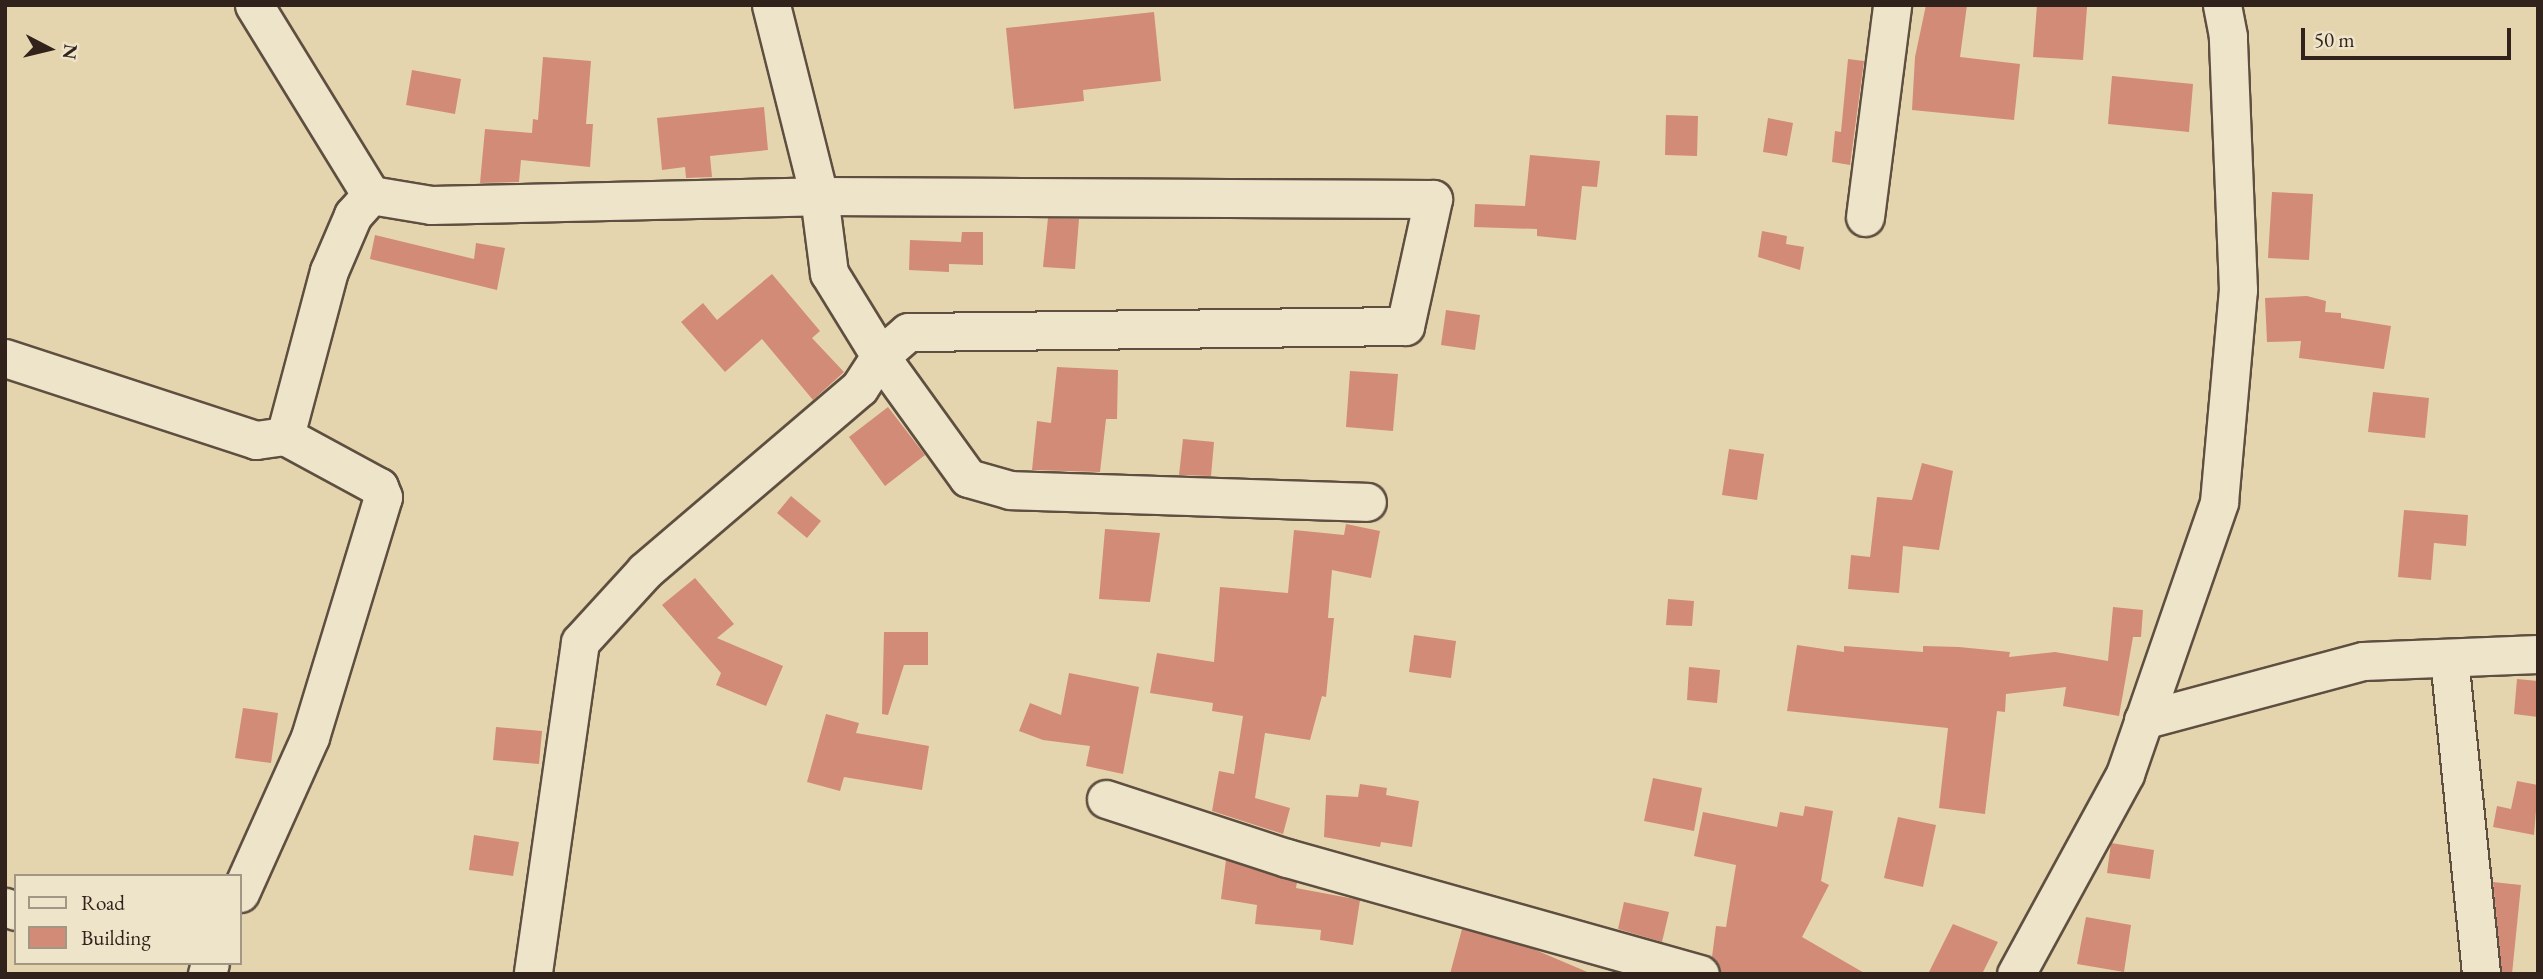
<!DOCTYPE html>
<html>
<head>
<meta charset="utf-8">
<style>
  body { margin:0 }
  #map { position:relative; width:2543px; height:979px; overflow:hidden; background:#e5d5ae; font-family:"EB Garamond",serif }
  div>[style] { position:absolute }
  .building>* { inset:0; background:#d28b76 }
  .roads { filter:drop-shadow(2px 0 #5e4f40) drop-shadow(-2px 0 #5e4f40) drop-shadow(0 2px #5e4f40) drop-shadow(0 -2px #5e4f40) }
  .minor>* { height:37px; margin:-18.5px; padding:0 18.5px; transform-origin:18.5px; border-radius:18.5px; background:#eee4ca }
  span { translate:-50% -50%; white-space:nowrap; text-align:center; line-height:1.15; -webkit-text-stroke:6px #eee4ca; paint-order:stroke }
  .frame { position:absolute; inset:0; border:7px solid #31221b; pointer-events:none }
  .legend { position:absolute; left:14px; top:874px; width:228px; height:91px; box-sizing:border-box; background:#eee4ca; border:2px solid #a29684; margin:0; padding:9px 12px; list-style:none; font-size:21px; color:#31221b }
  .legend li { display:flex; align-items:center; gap:14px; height:35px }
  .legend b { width:35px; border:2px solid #a29684 }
  .north { position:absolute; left:14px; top:14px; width:70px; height:70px; -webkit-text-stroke:5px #eee4ca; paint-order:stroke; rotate:97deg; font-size:19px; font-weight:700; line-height:28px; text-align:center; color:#31221b }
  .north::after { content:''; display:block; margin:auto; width:24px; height:32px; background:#31221b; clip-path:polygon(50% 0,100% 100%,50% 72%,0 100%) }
  .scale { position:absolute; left:2301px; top:28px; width:210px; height:32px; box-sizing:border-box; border:4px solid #31221b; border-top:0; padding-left:9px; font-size:21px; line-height:24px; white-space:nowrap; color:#31221b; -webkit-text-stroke:5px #eee4ca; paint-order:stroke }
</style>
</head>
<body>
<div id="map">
  <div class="building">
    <i style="clip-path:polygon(1926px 5px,1967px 5px,1960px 57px,2020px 64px,2014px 120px,1912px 110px,1915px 57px)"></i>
    <i style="clip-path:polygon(2037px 5px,2087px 7px,2083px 60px,2033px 57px)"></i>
    <i style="clip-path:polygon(1154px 12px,1161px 81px,1083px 90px,1084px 101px,1014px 109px,1006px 28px)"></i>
    <i style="clip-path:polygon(543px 57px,591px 61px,586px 124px,593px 124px,590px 167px,521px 160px,519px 182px,480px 183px,485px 129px,532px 133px,533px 119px,538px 120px)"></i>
    <i style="clip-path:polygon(1848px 59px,1864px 61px,1850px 165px,1832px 162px,1835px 131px,1841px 132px)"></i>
    <i style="clip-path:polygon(412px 70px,461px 79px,455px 114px,406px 105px)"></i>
    <i style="clip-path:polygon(2112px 76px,2193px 84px,2189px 132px,2108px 124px)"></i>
    <i style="clip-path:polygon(764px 107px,768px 150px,710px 156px,712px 177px,686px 178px,685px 167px,662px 170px,657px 118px)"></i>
    <i style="clip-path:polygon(1666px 115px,1698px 116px,1697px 156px,1665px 155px)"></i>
    <i style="clip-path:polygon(1768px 118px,1793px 123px,1787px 156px,1763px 152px)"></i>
    <i style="clip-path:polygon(1530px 155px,1600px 161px,1597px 187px,1582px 186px,1576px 240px,1537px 236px,1537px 229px,1474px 227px,1475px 204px,1525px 206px)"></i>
    <i style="clip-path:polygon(2272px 192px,2313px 194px,2309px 260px,2268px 258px)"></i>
    <i style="clip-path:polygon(1048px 218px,1079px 219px,1075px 269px,1043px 267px)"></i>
    <i style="clip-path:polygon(1762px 231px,1787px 236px,1786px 244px,1804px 247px,1800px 270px,1758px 257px)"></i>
    <i style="clip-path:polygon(962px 232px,983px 232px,983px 265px,949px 264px,949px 272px,909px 270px,910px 240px,961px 242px)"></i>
    <i style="clip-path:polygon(375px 235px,474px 259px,476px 243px,505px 248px,497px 290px,370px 259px)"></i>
    <i style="clip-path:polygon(772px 274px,820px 331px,812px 338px,844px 372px,813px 400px,762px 339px,725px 372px,681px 322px,703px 303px,717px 320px)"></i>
    <i style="clip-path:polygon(2307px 296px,2326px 301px,2325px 312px,2341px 313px,2341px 318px,2391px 326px,2384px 369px,2299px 358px,2301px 341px,2267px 342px,2265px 298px)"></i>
    <i style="clip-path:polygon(1446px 310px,1480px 315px,1475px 350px,1441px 345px)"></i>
    <i style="clip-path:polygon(1057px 367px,1118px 370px,1117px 419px,1106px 419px,1100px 472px,1032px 470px,1037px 421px,1051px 423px)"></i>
    <i style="clip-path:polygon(1350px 371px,1398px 374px,1393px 431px,1346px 427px)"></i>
    <i style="clip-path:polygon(2373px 392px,2429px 398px,2425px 438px,2368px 432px)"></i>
    <i style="clip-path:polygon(888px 407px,925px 455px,885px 486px,849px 437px)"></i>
    <i style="clip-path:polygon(1183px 439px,1214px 442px,1211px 476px,1179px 475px)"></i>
    <i style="clip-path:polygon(1729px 449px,1764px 454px,1757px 500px,1722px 495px)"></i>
    <i style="clip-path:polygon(1922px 463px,1953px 471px,1939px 550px,1903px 546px,1899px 593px,1848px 589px,1851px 555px,1870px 557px,1877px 497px,1912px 500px)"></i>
    <i style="clip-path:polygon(791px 496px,821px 521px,807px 538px,777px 513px)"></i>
    <i style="clip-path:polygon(2404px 510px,2468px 515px,2466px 546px,2434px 543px,2431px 580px,2398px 577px)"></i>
    <i style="clip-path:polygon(1346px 524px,1380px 531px,1371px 578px,1332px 570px,1328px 618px,1334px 618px,1326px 697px,1322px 696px,1310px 740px,1265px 733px,1255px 798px,1290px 808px,1283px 834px,1212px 811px,1219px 771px,1234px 774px,1243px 716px,1212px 711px,1213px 703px,1150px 693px,1157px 653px,1214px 662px,1220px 587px,1288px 593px,1294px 530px,1344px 535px)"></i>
    <i style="clip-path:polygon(1105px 529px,1160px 533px,1150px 602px,1099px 599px)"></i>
    <i style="clip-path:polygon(695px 578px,734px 624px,717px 638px,783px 666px,766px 706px,716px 685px,721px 673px,662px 605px)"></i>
    <i style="clip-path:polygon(1668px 599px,1694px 601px,1692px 626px,1666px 625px)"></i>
    <i style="clip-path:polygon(2113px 607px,2143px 610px,2141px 637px,2133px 637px,2119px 716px,2063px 706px,2066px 687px,2006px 694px,2005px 712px,1997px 711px,1985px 814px,1939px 808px,1948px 728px,1787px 711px,1797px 645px,1844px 652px,1844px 646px,1923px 652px,1923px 646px,1959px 647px,2010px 652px,2009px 657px,2055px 652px,2108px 661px)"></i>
    <i style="clip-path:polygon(884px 632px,928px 632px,928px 665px,904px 665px,888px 715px,882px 714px)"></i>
    <i style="clip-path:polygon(1414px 635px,1456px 641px,1451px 678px,1409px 672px)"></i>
    <i style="clip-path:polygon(1689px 667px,1720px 670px,1717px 703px,1687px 700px)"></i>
    <i style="clip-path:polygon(1069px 673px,1139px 687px,1123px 774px,1086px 766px,1090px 746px,1043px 740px,1019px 731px,1030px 703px,1061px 715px)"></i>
    <i style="clip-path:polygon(2517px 679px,2538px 681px,2538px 717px,2514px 714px)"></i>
    <i style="clip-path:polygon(243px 708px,278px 713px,271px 763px,235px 758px)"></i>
    <i style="clip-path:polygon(826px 714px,859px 723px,856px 733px,929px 746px,922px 790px,844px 777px,840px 791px,807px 782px)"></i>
    <i style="clip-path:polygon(496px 727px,542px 731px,539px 764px,493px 760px)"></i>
    <i style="clip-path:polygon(1653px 778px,1702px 788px,1694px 831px,1644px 821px)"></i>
    <i style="clip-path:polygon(2517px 781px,2538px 785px,2534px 835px,2493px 827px,2497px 806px,2511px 809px)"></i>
    <i style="clip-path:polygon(1360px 784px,1387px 788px,1386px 795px,1419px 801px,1412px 847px,1381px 842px,1380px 847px,1324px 837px,1326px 795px,1358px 797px)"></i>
    <i style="clip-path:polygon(1805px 806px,1833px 811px,1821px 881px,1829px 885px,1802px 937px,1866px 974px,1720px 974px,1712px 957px,1716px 926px,1726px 927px,1736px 865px,1694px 856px,1703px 812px,1777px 827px,1780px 812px,1803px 816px)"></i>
    <i style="clip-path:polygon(1898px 817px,1936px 825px,1923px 887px,1884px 878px)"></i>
    <i style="clip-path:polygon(474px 835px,519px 842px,513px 876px,469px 870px)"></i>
    <i style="clip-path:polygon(2111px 843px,2154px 850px,2150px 879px,2107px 873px)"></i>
    <i style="clip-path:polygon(1226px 860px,1297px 882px,1296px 888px,1360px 900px,1353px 945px,1320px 940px,1321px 930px,1255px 924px,1257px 905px,1221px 899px)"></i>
    <i style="clip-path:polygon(2493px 882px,2521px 885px,2512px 974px,2502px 974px)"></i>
    <i style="clip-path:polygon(1624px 902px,1669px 912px,1662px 942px,1618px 929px)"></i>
    <i style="clip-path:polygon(2086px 917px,2131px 925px,2124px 972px,2077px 964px)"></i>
    <i style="clip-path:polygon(1953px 924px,1998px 942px,1982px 974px,1928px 974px)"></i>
    <i style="clip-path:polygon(1462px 929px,1531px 948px,1592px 974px,1450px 974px)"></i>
  </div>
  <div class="roads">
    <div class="minor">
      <i style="left:254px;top:5px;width:223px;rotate:58.4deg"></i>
      <i style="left:371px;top:195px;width:61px;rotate:9.5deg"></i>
      <i style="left:431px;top:205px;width:388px;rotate:-1.3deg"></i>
      <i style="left:819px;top:196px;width:614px;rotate:0.28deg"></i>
      <i style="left:1433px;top:199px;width:130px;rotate:102.4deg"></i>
      <i style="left:1405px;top:326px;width:497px;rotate:179.3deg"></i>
      <i style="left:908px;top:332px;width:37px;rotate:139deg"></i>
      <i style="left:880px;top:356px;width:38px;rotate:123deg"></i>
      <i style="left:859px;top:388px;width:282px;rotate:139.5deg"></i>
      <i style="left:645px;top:571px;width:96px;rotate:132.5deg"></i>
      <i style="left:580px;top:642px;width:335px;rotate:98.1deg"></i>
      <i style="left:771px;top:5px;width:197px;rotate:75.9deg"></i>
      <i style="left:819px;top:196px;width:78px;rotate:82.6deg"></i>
      <i style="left:829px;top:273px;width:97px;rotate:58.4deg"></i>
      <i style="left:880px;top:356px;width:150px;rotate:54.2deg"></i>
      <i style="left:968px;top:478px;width:44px;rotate:15.9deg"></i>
      <i style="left:1010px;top:490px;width:357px;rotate:1.9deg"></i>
      <i style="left:1865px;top:217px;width:214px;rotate:-82.7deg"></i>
      <i style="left:5px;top:358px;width:264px;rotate:18.1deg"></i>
      <i style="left:256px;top:440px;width:29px;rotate:-8deg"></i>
      <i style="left:285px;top:436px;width:171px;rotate:-75.1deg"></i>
      <i style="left:329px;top:271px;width:61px;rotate:-66.8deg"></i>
      <i style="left:353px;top:215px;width:27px;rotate:-48deg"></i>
      <i style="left:2449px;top:658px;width:318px;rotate:84.2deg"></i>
      <i style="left:2143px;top:720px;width:228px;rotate:-15deg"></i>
      <i style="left:2363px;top:661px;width:175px;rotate:-2.3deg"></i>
      <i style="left:1106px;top:799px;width:190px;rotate:18.1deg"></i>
      <i style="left:1287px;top:858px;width:429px;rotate:15.7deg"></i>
      <i style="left:240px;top:893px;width:171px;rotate:-65.8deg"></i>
      <i style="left:310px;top:737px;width:251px;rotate:-73.1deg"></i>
      <i style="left:383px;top:497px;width:11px;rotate:-112deg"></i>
      <i style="left:379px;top:487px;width:107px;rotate:-151.5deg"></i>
      <i style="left:5px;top:907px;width:12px;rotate:20deg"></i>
      <i style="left:207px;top:974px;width:11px;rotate:-75deg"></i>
      <i style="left:2016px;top:974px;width:228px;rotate:-61.4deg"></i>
      <i style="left:2125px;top:774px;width:288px;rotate:-70.9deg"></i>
      <i style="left:2219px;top:502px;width:213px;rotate:-84.9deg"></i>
      <i style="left:2238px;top:290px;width:254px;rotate:-92.3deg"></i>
      <i style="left:2228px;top:36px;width:32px;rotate:-101deg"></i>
    </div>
  </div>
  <div class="frame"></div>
  <ul class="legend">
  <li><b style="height:9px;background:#eee4ca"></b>Road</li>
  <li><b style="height:19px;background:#d28b76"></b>Building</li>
  </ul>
  <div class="north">N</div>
  <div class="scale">50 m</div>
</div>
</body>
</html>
